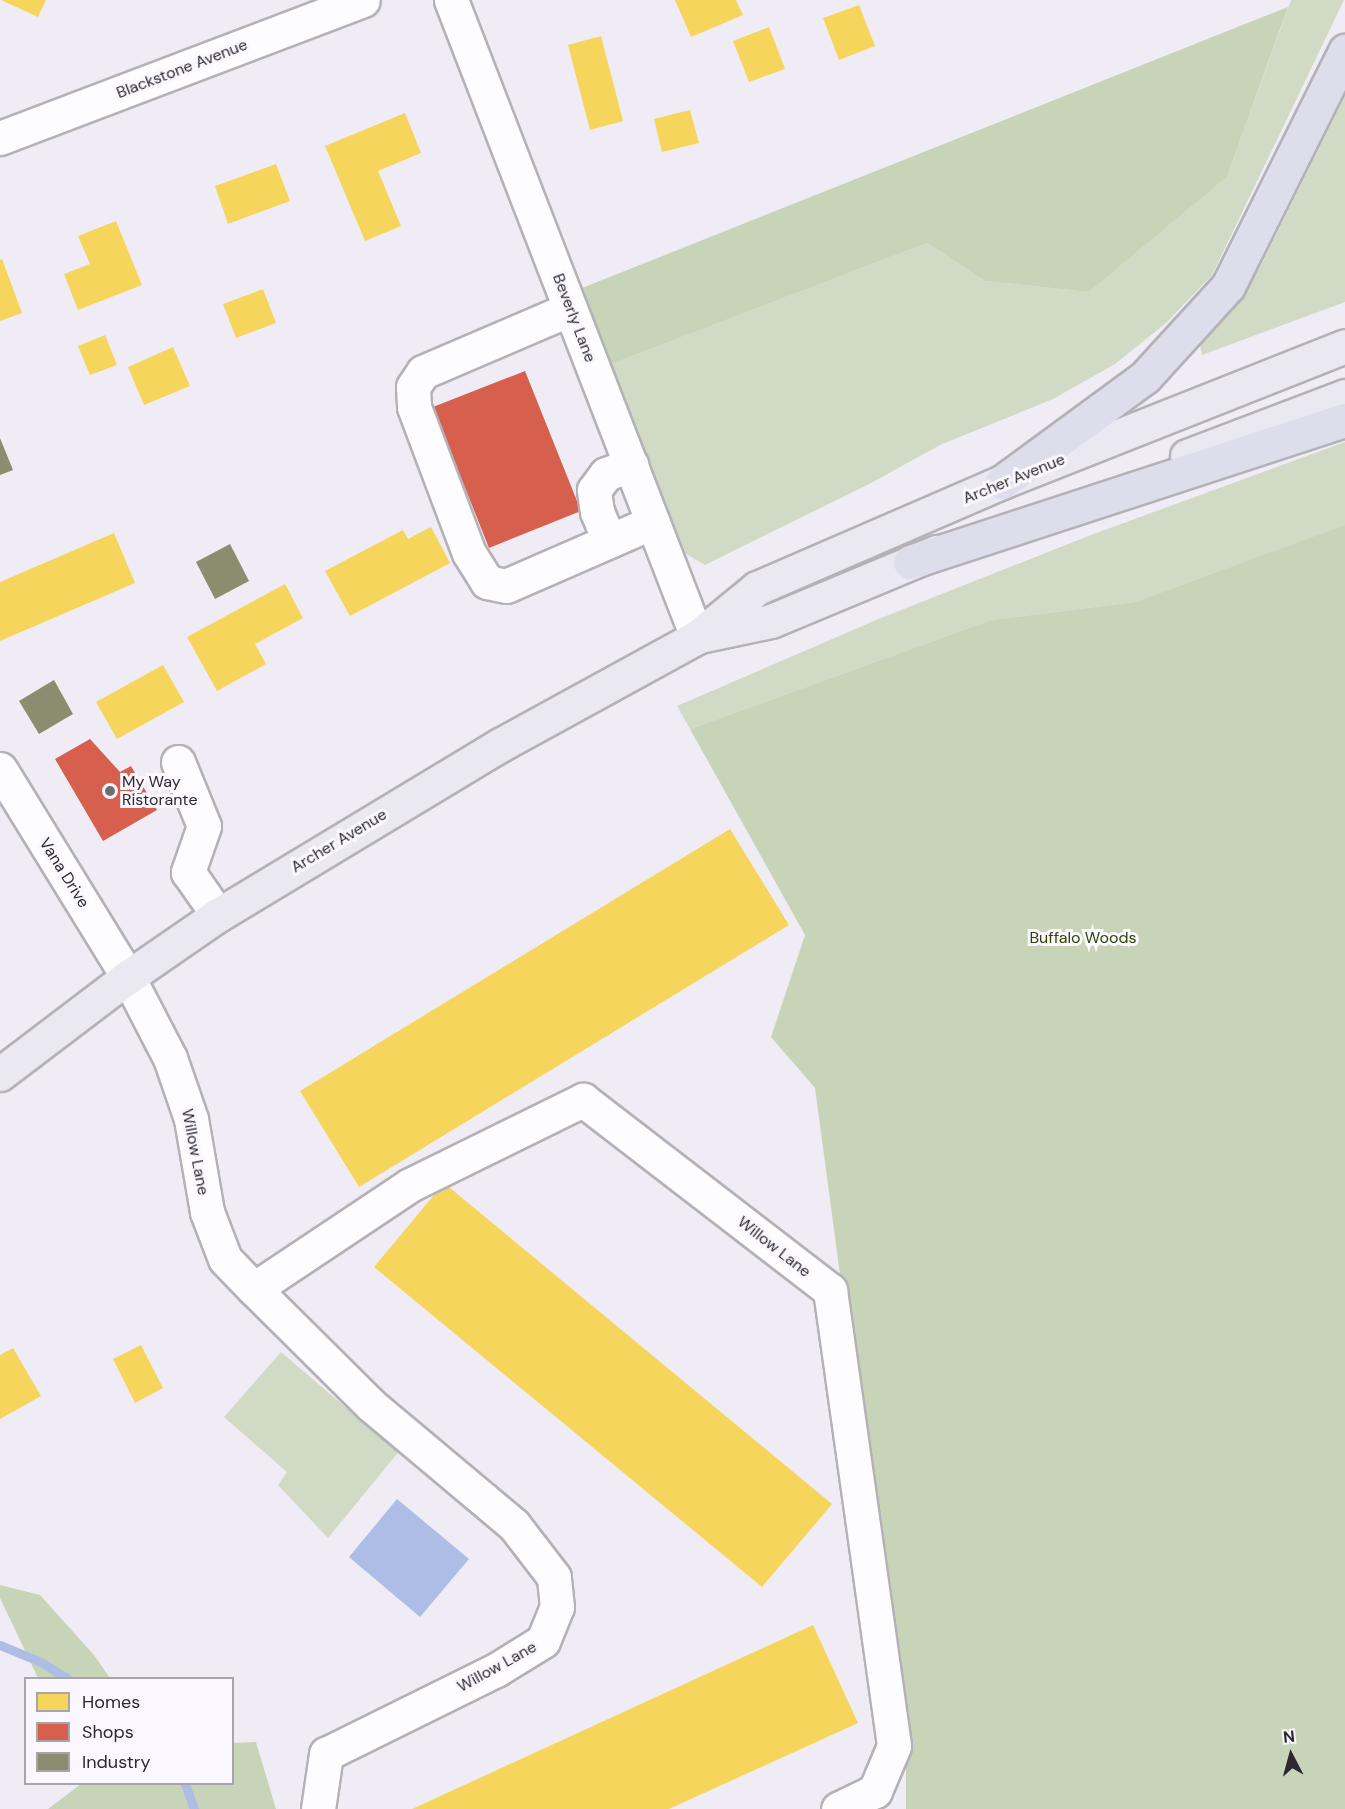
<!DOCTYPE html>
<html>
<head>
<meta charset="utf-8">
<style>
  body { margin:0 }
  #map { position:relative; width:1345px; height:1809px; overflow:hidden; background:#f0ecf5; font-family:"DM Sans",sans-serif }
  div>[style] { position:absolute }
  .green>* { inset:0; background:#d0dac4 }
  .forest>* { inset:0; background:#c7d4b8 }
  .water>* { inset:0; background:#adbde5 }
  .homes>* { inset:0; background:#f6d55c }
  .shops>* { inset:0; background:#d6604d }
  .industry>* { inset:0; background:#8c8c6e }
  .stream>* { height:9px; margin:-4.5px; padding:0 4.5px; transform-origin:4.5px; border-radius:4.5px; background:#adbde5 }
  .roads { filter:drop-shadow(2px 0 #b4b1b7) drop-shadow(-2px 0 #b4b1b7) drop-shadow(0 2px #b4b1b7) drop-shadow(0 -2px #b4b1b7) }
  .minor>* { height:33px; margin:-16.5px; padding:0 16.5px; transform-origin:16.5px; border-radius:16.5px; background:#fdfcfe }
  .major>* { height:33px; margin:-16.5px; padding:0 16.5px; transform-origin:16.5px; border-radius:16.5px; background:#eae9f2 }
  .highway>* { height:33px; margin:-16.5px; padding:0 16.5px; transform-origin:16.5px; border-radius:16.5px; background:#deddeb }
  .dots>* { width:16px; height:16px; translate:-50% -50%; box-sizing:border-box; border:3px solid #faf7fe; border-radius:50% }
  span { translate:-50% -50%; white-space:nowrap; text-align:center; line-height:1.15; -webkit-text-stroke:6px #faf7fe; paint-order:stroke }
  .street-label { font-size:16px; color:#2b282f }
  .poi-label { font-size:16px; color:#2b282f }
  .left { translate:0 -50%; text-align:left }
  .park-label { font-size:16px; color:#2d4404 }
  .legend { position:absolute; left:24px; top:1677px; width:210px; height:108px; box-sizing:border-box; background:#faf7fe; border:2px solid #a7a4ab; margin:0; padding:8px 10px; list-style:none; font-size:18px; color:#2b282f }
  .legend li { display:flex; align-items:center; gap:12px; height:30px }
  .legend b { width:30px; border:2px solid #a7a4ab }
  .north { position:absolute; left:1261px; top:1725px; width:60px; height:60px; -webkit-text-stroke:4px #faf7fe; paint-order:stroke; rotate:354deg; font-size:16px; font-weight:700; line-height:24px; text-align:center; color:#2b282f }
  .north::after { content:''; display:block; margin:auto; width:21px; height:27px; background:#2b282f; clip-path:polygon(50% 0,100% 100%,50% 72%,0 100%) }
</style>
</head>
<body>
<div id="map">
  <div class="green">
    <i style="clip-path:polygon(1291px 0,1344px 0,1212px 275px,1166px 323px,1115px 364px,1053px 399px,940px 445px,871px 483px,705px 565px,683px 552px,609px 365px,927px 243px,985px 281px,1089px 292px,1227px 177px)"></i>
    <i style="clip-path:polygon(1345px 96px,1345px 302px,1202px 355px,1200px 346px,1220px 324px,1260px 267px)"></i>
    <i style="clip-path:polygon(1345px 442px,1345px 525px,1332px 530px,1135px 602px,991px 620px,690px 729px,677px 706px,881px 618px,1091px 535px)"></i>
    <i style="clip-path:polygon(281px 1352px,344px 1406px,401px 1449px,328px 1538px,278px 1485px,287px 1472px,224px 1417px)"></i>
  </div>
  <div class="forest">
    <i style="clip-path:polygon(1288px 7px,1227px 177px,1089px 292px,985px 281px,927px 243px,609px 365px,577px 290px)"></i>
    <i style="clip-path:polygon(1345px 525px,1345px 1809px,906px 1809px,906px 1766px,815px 1088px,771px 1037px,805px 935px,690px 729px,991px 620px,1135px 602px)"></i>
    <i style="clip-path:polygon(0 1585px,40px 1595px,94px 1655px,110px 1678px,38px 1678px,0 1598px)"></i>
    <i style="clip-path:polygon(256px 1742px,276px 1809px,48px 1809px,81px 1784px,232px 1784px,233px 1743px)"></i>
  </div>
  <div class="water">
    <i style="clip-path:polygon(397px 1499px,469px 1559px,420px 1617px,349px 1557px)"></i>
  </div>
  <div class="homes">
    <i style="clip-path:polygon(1px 0,46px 0,38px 17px)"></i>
    <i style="clip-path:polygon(675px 0,736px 0,743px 15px,691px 37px)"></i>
    <i style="clip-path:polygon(859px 5px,875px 46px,839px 60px,823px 18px)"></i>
    <i style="clip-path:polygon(769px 27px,785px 69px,749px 82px,733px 41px)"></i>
    <i style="clip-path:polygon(601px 36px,623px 121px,590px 130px,568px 45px)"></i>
    <i style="clip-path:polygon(690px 110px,699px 143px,662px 152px,654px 119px)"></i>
    <i style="clip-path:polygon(405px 113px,421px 153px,378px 171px,401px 226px,365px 241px,325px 146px)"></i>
    <i style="clip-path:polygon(276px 164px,290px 201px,228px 224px,215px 186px)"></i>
    <i style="clip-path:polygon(116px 221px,142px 285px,78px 310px,64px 274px,90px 264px,78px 236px)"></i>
    <i style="clip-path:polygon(2px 259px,22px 313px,0 321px,0 260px)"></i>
    <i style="clip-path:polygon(263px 289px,276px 323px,236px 338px,223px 304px)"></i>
    <i style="clip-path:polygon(105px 335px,117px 365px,90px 375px,78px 346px)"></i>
    <i style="clip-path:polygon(173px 347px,190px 386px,144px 405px,128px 367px)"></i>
    <i style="clip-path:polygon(431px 527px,450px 563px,350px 616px,325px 571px,403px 530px,408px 539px)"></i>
    <i style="clip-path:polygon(114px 533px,135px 583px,0 641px,0 582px)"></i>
    <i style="clip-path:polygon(285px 584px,303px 618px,255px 644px,266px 664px,217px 691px,187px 637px)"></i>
    <i style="clip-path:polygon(163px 665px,184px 702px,117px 739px,96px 702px)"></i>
    <i style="clip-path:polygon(730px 829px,789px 925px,359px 1187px,300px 1091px)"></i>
    <i style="clip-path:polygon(444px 1183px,832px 1504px,762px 1587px,374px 1267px)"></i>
    <i style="clip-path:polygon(141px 1345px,163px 1388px,135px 1403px,113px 1359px)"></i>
    <i style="clip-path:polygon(13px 1348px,41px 1396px,0 1419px,0 1355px)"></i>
    <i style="clip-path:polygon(813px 1625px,858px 1723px,669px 1809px,412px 1809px)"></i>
  </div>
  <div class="shops">
    <i style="clip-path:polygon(525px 371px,581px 511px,489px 548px,433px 407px)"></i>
    <i style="clip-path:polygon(90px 739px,120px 772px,131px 766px,157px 810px,103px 841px,55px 759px)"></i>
  </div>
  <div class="industry">
    <i style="clip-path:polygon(0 438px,13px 470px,0 475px)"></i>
    <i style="clip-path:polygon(230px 544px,249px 581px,215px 599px,196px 562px)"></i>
    <i style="clip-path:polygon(54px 680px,73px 714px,39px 734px,19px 701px)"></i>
  </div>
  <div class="stream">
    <i style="left:0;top:1645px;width:44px;rotate:22.5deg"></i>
    <i style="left:41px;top:1662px;width:31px;rotate:32deg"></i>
    <i style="left:185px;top:1784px;width:27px;rotate:70deg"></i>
  </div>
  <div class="roads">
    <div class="minor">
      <i style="left:451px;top:0;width:683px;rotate:68.88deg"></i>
      <i style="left:0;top:138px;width:388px;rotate:-20.8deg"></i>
      <i style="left:570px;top:309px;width:160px;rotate:156.8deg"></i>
      <i style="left:423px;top:372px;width:18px;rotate:124deg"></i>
      <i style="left:413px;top:387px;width:20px;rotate:87deg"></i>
      <i style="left:414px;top:407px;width:156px;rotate:69.4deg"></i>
      <i style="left:469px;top:553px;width:34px;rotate:58deg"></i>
      <i style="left:487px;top:582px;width:19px;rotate:12deg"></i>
      <i style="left:506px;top:586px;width:160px;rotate:-23.5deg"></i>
      <i style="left:609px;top:541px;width:31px;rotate:-112deg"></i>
      <i style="left:597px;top:512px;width:22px;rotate:-98deg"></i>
      <i style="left:594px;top:490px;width:20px;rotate:-53deg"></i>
      <i style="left:606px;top:474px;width:27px;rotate:-20deg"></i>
      <i style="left:178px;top:762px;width:69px;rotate:67.9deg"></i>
      <i style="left:204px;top:826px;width:49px;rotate:109.2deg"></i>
      <i style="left:188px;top:872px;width:52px;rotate:55.1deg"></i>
      <i style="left:0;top:769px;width:244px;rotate:58.4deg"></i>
      <i style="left:128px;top:977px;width:91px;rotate:62.6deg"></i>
      <i style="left:170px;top:1058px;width:65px;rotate:71deg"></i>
      <i style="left:191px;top:1119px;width:94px;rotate:80.2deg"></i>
      <i style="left:207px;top:1212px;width:50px;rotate:69deg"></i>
      <i style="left:225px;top:1259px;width:42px;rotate:46deg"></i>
      <i style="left:318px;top:1809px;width:56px;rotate:-81.7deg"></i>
      <i style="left:326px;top:1754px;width:190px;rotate:-26.3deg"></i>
      <i style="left:496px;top:1670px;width:55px;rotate:-31.7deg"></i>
      <i style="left:543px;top:1641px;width:37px;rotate:-68deg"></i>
      <i style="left:557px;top:1607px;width:30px;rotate:-96deg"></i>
      <i style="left:554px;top:1577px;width:66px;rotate:-127.6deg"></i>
      <i style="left:514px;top:1525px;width:187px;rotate:-140deg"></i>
      <i style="left:371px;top:1405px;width:165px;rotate:-135.2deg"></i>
      <i style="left:254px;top:1289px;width:187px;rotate:-33.7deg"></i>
      <i style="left:410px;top:1185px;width:193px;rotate:-26.2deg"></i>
      <i style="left:583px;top:1100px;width:312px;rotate:37.6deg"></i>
      <i style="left:830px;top:1290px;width:460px;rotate:82deg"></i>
      <i style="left:894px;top:1746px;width:49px;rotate:112.9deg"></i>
      <i style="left:875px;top:1791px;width:41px;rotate:154.1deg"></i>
    </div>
    <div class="major">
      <i style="left:1187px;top:456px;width:169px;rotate:-20.8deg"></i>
      <i style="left:704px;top:635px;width:68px;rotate:-11.8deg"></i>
      <i style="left:771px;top:621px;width:180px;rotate:-22.6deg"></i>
      <i style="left:0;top:1074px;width:161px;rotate:-37.2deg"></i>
      <i style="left:128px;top:977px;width:109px;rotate:-34.6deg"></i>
      <i style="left:218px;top:915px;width:329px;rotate:-31.1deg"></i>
      <i style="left:500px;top:745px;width:225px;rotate:-28.7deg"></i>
      <i style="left:697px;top:637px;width:77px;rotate:-39.2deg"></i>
      <i style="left:757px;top:588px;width:267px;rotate:-23.4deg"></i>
      <i style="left:1002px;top:482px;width:369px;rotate:-21.6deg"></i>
    </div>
    <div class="highway">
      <i style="left:1002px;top:482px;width:177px;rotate:-36.3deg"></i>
      <i style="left:1145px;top:377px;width:123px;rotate:-47.6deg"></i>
      <i style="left:1228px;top:286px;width:263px;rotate:-63.5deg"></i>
      <i style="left:910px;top:562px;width:458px;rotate:-18.1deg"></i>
    </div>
  </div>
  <div class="dots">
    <i style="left:110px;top:791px;background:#706d74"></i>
  </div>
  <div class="street-label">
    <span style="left:182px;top:69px;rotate:-21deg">Blackstone Avenue</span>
    <span style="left:574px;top:318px;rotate:69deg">Beverly Lane</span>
    <span style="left:1014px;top:479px;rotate:-22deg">Archer Avenue</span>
    <span style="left:339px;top:841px;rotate:-31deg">Archer Avenue</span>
    <span style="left:64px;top:873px;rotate:58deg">Vana Drive</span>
    <span style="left:195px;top:1152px;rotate:79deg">Willow Lane</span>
    <span style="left:774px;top:1247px;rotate:38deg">Willow Lane</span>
    <span style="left:497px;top:1667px;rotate:-29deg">Willow Lane</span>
  </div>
  <div class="poi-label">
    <span class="left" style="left:122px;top:791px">My Way<br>Ristorante</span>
  </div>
  <div class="park-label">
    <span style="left:1083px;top:938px">Buffalo Woods</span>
  </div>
  <ul class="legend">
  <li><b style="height:16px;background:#f6d55c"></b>Homes</li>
  <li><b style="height:16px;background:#d6604d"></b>Shops</li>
  <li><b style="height:16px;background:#8c8c6e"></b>Industry</li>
  </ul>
  <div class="north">N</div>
</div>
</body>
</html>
